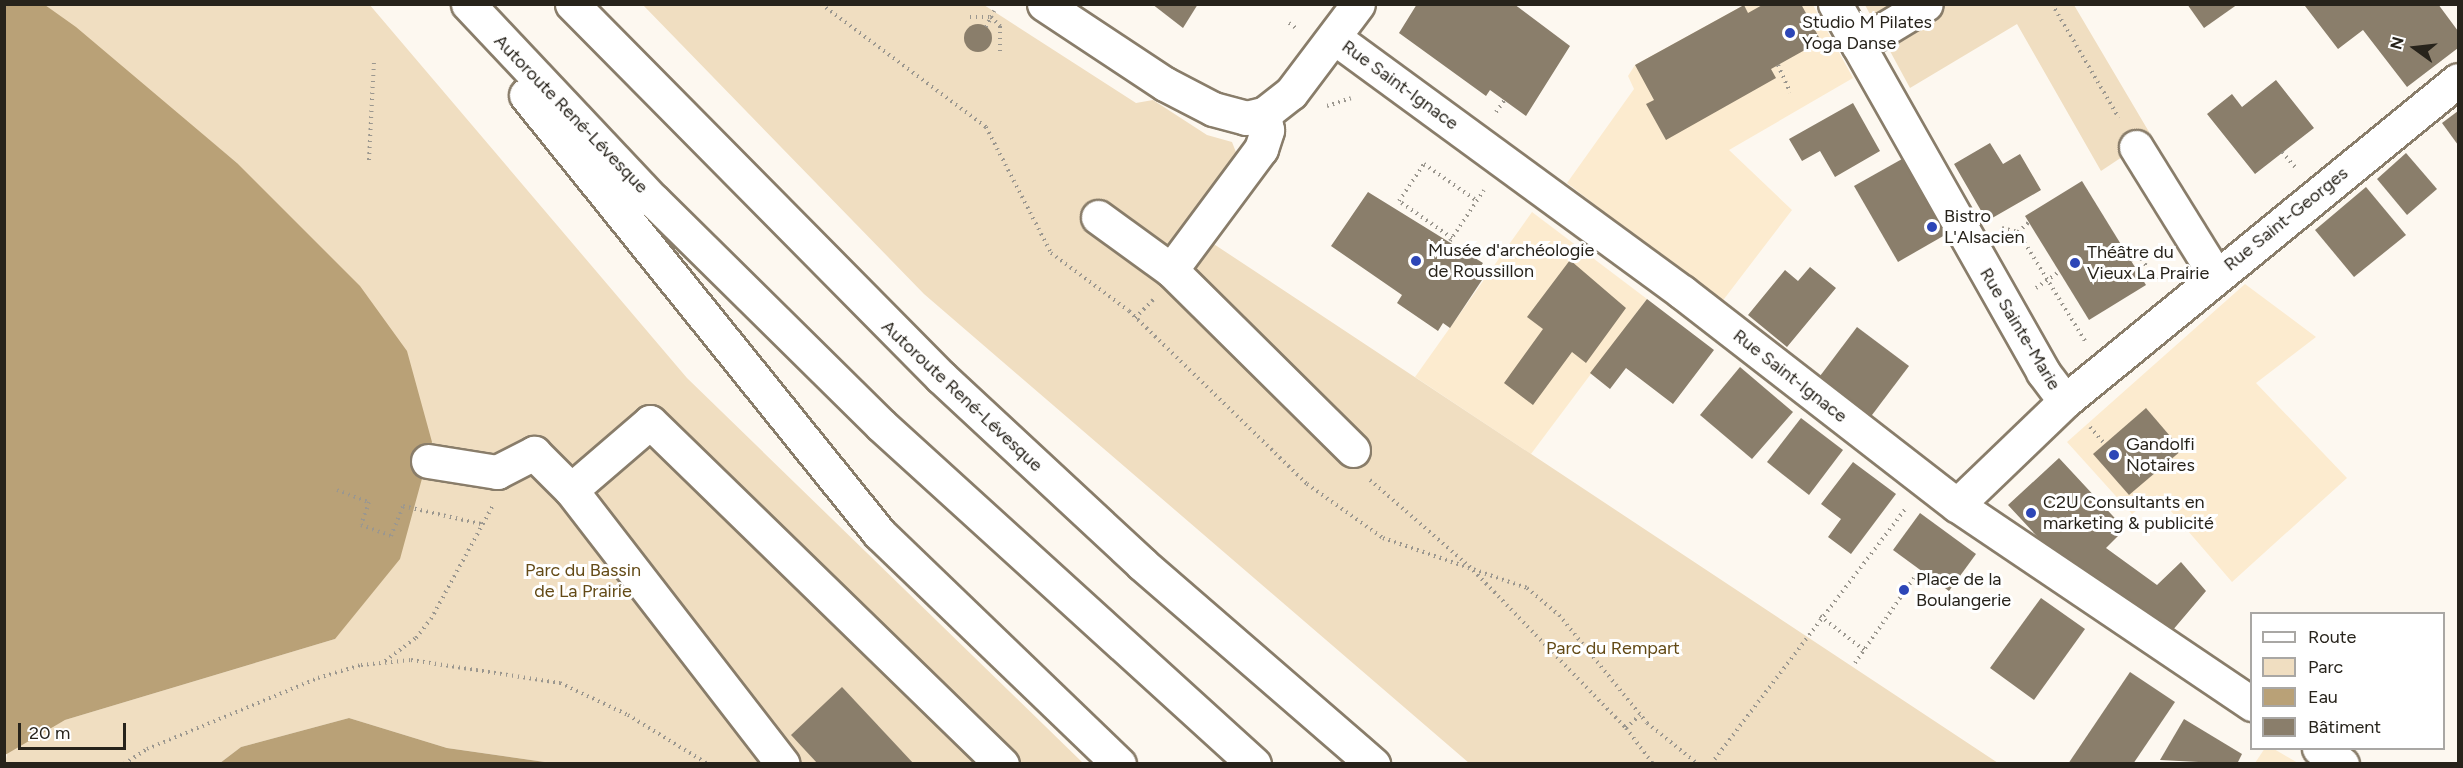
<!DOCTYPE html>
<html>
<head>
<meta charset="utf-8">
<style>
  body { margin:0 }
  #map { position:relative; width:2463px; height:768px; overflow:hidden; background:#fdf8f0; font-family:Figtree,sans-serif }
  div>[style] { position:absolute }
  .built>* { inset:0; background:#fcebcf }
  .green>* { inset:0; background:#f0dec1 }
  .water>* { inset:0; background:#b9a177 }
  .building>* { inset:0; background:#8a7e6b }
  .round { border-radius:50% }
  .path>* { height:4px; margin-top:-2px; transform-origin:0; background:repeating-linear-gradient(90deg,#9b978f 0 1.5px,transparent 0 6px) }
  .roads { filter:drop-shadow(2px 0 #897d6a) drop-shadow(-2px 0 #897d6a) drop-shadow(0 2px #897d6a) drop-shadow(0 -2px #897d6a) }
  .minor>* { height:33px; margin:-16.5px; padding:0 16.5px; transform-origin:16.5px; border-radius:16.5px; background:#fff }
  .highway>* { height:33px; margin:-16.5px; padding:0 16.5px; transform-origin:16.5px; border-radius:16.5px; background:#fff }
  .dots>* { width:16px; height:16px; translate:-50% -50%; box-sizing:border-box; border:3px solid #fff; border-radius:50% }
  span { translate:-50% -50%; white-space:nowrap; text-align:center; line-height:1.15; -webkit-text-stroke:6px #fff; paint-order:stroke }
  .poi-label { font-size:18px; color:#27231b }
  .left { translate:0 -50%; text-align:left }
  .street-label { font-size:18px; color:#27231b }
  .park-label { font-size:18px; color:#634a16 }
  .frame { position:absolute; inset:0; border:6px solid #27231b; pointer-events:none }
  .legend { position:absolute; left:2250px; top:612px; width:195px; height:138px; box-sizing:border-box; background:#fff; border:2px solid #a9a7a4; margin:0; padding:8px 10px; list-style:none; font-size:18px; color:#27231b }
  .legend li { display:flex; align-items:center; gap:12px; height:30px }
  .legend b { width:30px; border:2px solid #a9a7a4 }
  .north { position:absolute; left:2385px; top:18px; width:60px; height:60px; -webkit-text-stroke:4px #fff; paint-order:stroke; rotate:285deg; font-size:16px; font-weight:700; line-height:24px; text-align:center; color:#27231b }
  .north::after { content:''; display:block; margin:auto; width:21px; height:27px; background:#27231b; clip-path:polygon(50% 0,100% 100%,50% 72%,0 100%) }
  .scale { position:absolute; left:18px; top:723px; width:108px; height:27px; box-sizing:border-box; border:3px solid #27231b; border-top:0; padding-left:8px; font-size:18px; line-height:21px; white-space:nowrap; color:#27231b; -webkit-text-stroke:4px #fff; paint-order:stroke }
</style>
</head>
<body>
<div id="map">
  <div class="built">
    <i style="clip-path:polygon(1744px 5px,1813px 5px,1853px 78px,1729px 150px,1792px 210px,1721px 303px,1567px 183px,1634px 89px,1628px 76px,1635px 65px)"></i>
    <i style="clip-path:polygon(1532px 212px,1647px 299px,1531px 454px,1415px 377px)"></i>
    <i style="clip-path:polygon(2245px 284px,2316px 337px,2256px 383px,2347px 478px,2232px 582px,2157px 495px,2132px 514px,2067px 442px)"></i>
    <i style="clip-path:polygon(2265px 748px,2274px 749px,2298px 763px,2255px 763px)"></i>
  </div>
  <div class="green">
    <i style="clip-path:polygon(369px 4px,687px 378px,1083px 763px,552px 763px,447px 748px,349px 718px,241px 747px,220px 763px,5px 764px,8px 749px,65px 720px,335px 639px,237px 163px,45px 5px)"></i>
    <i style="clip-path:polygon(643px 5px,984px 5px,1136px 103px,1153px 100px,1207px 135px,1232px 142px,1239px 160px,1185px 225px,1998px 763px,1469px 763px,924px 294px)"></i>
    <i style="clip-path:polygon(1865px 5px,2074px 5px,2152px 137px,2101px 171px,2017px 24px,1910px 88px)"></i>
  </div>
  <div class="water">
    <i style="clip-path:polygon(5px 5px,45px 5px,76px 27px,237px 163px,360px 286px,407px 351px,432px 442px,400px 559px,335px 639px,65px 720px,5px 755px)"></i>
    <i style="clip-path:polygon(349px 718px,447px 748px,552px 763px,220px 763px,241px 747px)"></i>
  </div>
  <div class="building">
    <i style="clip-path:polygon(1152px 4px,1198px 4px,1183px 28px)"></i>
    <i style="clip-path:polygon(1417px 4px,1514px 4px,1570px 46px,1526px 116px,1490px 90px,1486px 96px,1399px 33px)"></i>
    <i style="clip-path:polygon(1764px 4px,1801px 4px,1821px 41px,1771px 69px,1776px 78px,1666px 140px,1646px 104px,1654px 100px,1635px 65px,1744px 5px,1748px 13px)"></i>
    <i style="clip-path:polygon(2187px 4px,2238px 4px,2204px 28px)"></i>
    <i style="clip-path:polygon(2438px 4px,2458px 31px,2458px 48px,2407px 87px,2363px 30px,2338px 49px,2305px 6px)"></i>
    <i class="round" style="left:964px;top:24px;width:28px;height:28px"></i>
    <i style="clip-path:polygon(2276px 80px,2314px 128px,2255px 174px,2207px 114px,2232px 94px,2242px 107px)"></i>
    <i style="clip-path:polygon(1853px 103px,1880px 151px,1835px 177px,1820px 151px,1802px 161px,1789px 139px)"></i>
    <i style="clip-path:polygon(2458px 111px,2458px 145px,2442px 123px)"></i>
    <i style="clip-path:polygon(1990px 143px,2003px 164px,2020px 154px,2041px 190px,1987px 221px,1954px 164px)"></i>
    <i style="clip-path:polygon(2406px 153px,2437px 189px,2407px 215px,2377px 179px)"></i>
    <i style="clip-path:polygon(1902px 159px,1945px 235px,1898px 262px,1854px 186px)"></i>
    <i style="clip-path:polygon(2082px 181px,2146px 285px,2089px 320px,2025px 216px)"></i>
    <i style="clip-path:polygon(2366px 187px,2406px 235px,2354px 277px,2315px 230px)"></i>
    <i style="clip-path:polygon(1368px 192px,1483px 263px,1479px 269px,1486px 274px,1450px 328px,1443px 323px,1438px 331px,1397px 303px,1402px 295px,1331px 246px)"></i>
    <i style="clip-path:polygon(1570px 260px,1626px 308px,1586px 363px,1572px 352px,1533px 405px,1504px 383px,1543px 329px,1527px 317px)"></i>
    <i style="clip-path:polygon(1810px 267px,1836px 288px,1787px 347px,1748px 315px,1785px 270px,1798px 281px)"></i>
    <i style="clip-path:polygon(1647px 299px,1714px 350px,1673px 404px,1626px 368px,1610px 389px,1590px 373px)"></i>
    <i style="clip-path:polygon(1857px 327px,1909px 366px,1869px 419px,1817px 380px)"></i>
    <i style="clip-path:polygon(1740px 367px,1793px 412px,1752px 459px,1700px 415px)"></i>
    <i style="clip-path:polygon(2146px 408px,2182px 450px,2129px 495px,2093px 454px)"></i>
    <i style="clip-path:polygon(1801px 418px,1843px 450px,1809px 495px,1767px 462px)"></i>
    <i style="clip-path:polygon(2059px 458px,2125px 529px,2106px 548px,2157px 585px,2181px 562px,2206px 591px,2172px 631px,2045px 545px,2008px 505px)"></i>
    <i style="clip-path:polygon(1853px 462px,1896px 494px,1851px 554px,1828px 537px,1841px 519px,1821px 504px)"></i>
    <i style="clip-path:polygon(1920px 513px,1976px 554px,1949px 591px,1893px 550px)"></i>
    <i style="clip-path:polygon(2041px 598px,2085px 629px,2034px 700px,1990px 668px)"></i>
    <i style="clip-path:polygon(2130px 672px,2175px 702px,2133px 764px,2068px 764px)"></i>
    <i style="clip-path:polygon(842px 687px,914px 764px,818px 764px,791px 735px)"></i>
    <i style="clip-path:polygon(2184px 719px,2242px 754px,2237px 764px,2160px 760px)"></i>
  </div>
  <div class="path">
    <i style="left:821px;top:4px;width:206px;rotate:36.7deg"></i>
    <i style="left:986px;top:127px;width:142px;rotate:62.7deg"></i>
    <i style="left:1051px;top:253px;width:97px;rotate:36.6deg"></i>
    <i style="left:1129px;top:311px;width:248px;rotate:44.2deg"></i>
    <i style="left:1307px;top:484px;width:93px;rotate:35.4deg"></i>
    <i style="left:1383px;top:538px;width:152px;rotate:19.1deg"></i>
    <i style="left:1527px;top:588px;width:42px;rotate:40.2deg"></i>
    <i style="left:1559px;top:615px;width:139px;rotate:50.8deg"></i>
    <i style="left:1647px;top:723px;width:65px;rotate:38.8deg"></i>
    <i style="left:2052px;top:4px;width:132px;rotate:59.6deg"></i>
    <i style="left:970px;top:17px;width:21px"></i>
    <i style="left:991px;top:17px;width:7px;rotate:-63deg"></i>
    <i style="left:1289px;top:23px;width:9px;rotate:36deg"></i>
    <i style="left:986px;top:27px;width:11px;rotate:-63deg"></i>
    <i style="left:991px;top:17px;width:13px;rotate:45deg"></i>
    <i style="left:1000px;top:26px;width:26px;rotate:90deg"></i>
    <i style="left:1778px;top:65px;width:30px;rotate:66deg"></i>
    <i style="left:1327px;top:106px;width:25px;rotate:-18deg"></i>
    <i style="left:1496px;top:112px;width:14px;rotate:-54deg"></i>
    <i style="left:2282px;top:152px;width:21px;rotate:49deg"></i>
    <i style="left:369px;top:160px;width:98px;rotate:-87.1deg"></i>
    <i style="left:2002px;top:228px;width:16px;rotate:14deg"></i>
    <i style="left:2018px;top:232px;width:15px;rotate:-42deg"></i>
    <i style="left:2018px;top:232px;width:128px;rotate:58.4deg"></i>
    <i style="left:1452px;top:238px;width:65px;rotate:-145.1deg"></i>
    <i style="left:1399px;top:201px;width:45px;rotate:-56deg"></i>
    <i style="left:1424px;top:164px;width:65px;rotate:34.9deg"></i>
    <i style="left:1450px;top:241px;width:61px;rotate:-56.3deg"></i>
    <i style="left:2131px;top:260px;width:9px;rotate:-41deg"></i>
    <i style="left:2138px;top:254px;width:32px;rotate:55deg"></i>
    <i style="left:2036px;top:288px;width:29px;rotate:-35deg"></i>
    <i style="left:1135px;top:318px;width:27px;rotate:-45deg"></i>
    <i style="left:2090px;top:427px;width:23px;rotate:49deg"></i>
    <i style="left:1370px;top:480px;width:131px;rotate:41deg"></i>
    <i style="left:1469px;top:566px;width:226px;rotate:45.9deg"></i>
    <i style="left:1626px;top:728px;width:45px;rotate:53.1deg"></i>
    <i style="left:337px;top:490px;width:34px;rotate:21deg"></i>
    <i style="left:369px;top:502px;width:24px;rotate:109deg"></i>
    <i style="left:361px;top:525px;width:32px;rotate:20deg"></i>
    <i style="left:391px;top:536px;width:32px;rotate:-68deg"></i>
    <i style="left:403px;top:506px;width:80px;rotate:13deg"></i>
    <i style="left:1820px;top:616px;width:56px;rotate:37.7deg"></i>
    <i style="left:385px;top:661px;width:39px;rotate:-37deg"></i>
    <i style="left:416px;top:638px;width:24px;rotate:-52deg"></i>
    <i style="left:431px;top:619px;width:128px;rotate:-61.4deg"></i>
    <i style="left:1855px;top:663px;width:114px;rotate:-55.3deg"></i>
    <i style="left:1626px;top:728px;width:19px;rotate:-43deg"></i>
    <i style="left:124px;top:764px;width:27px;rotate:-33deg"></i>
    <i style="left:147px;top:749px;width:185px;rotate:-22.5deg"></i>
    <i style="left:318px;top:678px;width:45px;rotate:-16.8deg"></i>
    <i style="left:361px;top:665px;width:50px;rotate:-5.7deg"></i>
    <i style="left:411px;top:660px;width:151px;rotate:8.8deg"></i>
    <i style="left:560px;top:683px;width:75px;rotate:25.2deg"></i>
    <i style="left:628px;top:715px;width:94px;rotate:31.5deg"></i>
    <i style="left:1711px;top:764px;width:320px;rotate:-52.7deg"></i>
  </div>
  <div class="roads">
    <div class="minor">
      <i style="left:1044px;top:4px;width:145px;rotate:33.5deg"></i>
      <i style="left:1165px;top:84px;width:54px;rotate:27.5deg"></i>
      <i style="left:1213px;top:109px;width:34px;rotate:15deg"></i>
      <i style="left:1246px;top:118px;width:18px;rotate:-13deg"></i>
      <i style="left:1264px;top:114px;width:34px;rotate:-38deg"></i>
      <i style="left:1291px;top:93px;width:111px;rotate:-53deg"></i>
      <i style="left:1835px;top:4px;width:423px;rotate:60.5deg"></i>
      <i style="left:2043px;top:372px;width:36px;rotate:53deg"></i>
      <i style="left:1335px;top:38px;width:430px;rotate:36.2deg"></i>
      <i style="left:1682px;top:292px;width:348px;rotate:37.8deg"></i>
      <i style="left:1957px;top:505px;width:356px;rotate:34deg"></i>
      <i style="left:1858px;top:45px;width:79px;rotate:-31.1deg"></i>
      <i style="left:2136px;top:147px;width:152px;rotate:58.2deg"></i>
      <i style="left:1098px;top:217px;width:90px;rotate:36deg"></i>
      <i style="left:1171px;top:270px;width:256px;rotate:44.7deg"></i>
      <i style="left:1171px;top:270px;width:151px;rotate:-53.4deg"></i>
      <i style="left:1261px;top:149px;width:20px;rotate:-72deg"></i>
      <i style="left:1267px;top:130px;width:16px;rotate:-101deg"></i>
      <i style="left:428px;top:461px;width:70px;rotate:9.1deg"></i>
      <i style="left:497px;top:472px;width:42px;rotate:-27.2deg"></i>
      <i style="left:534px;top:453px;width:52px;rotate:45deg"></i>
      <i style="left:571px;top:490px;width:346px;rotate:52.3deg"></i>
      <i style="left:571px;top:490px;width:104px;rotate:-40.7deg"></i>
      <i style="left:650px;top:422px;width:491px;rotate:44.2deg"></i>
      <i style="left:1957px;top:505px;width:150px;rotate:-43.9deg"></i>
      <i style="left:2065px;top:401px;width:507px;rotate:-39.24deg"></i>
      <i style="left:2319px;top:748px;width:28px;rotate:35deg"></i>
    </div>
    <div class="highway">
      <i style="left:468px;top:4px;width:270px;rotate:46.7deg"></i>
      <i style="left:653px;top:200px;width:320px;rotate:44.6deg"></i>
      <i style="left:881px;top:425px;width:504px;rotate:42.27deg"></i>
      <i style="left:572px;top:4px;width:525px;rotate:45.31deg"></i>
      <i style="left:941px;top:377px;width:275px;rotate:42.9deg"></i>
      <i style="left:1142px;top:564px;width:306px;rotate:40.9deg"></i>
      <i style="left:526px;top:95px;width:563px;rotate:51.13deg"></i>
      <i style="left:879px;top:533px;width:333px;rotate:43.9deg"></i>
    </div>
  </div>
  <div class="dots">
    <i style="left:1790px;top:33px;background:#2d46b7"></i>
    <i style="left:1932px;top:227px;background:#2d46b7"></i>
    <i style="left:1416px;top:261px;background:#2d46b7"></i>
    <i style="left:2075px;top:263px;background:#2d46b7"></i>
    <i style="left:2114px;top:455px;background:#2d46b7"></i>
    <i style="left:2031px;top:513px;background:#2d46b7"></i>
    <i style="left:1904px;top:590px;background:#2d46b7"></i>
  </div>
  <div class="poi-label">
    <span class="left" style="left:1802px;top:33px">Studio M Pilates<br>Yoga Danse</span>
    <span class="left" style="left:1944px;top:227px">Bistro<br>L'Alsacien</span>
    <span class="left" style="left:1428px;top:261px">Musée d'archéologie<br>de Roussillon</span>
    <span class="left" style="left:2087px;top:263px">Théâtre du<br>Vieux La Prairie</span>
    <span class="left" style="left:2126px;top:455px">Gandolfi<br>Notaires</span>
    <span class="left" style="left:2043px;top:513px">C2U Consultants en<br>marketing &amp; publicité</span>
    <span class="left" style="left:1916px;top:590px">Place de la<br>Boulangerie</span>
  </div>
  <div class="street-label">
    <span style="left:1400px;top:85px;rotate:36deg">Rue Saint-Ignace</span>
    <span style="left:571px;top:114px;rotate:46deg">Autoroute René-Lévesque</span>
    <span style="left:2286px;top:219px;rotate:-39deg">Rue Saint-Georges</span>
    <span style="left:2020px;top:329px;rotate:59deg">Rue Sainte-Marie</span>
    <span style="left:1790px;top:376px;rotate:38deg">Rue Saint-Ignace</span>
    <span style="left:962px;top:396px;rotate:43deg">Autoroute René-Lévesque</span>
  </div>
  <div class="park-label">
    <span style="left:583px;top:581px">Parc du Bassin<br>de La Prairie</span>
    <span style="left:1613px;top:648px">Parc du Rempart</span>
  </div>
  <div class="frame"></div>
  <ul class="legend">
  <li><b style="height:8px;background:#fff"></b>Route</li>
  <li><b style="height:16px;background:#f0dec1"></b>Parc</li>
  <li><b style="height:16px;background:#b9a177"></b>Eau</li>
  <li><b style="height:16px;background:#8a7e6b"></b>Bâtiment</li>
  </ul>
  <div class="north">N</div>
  <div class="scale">20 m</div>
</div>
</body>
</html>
